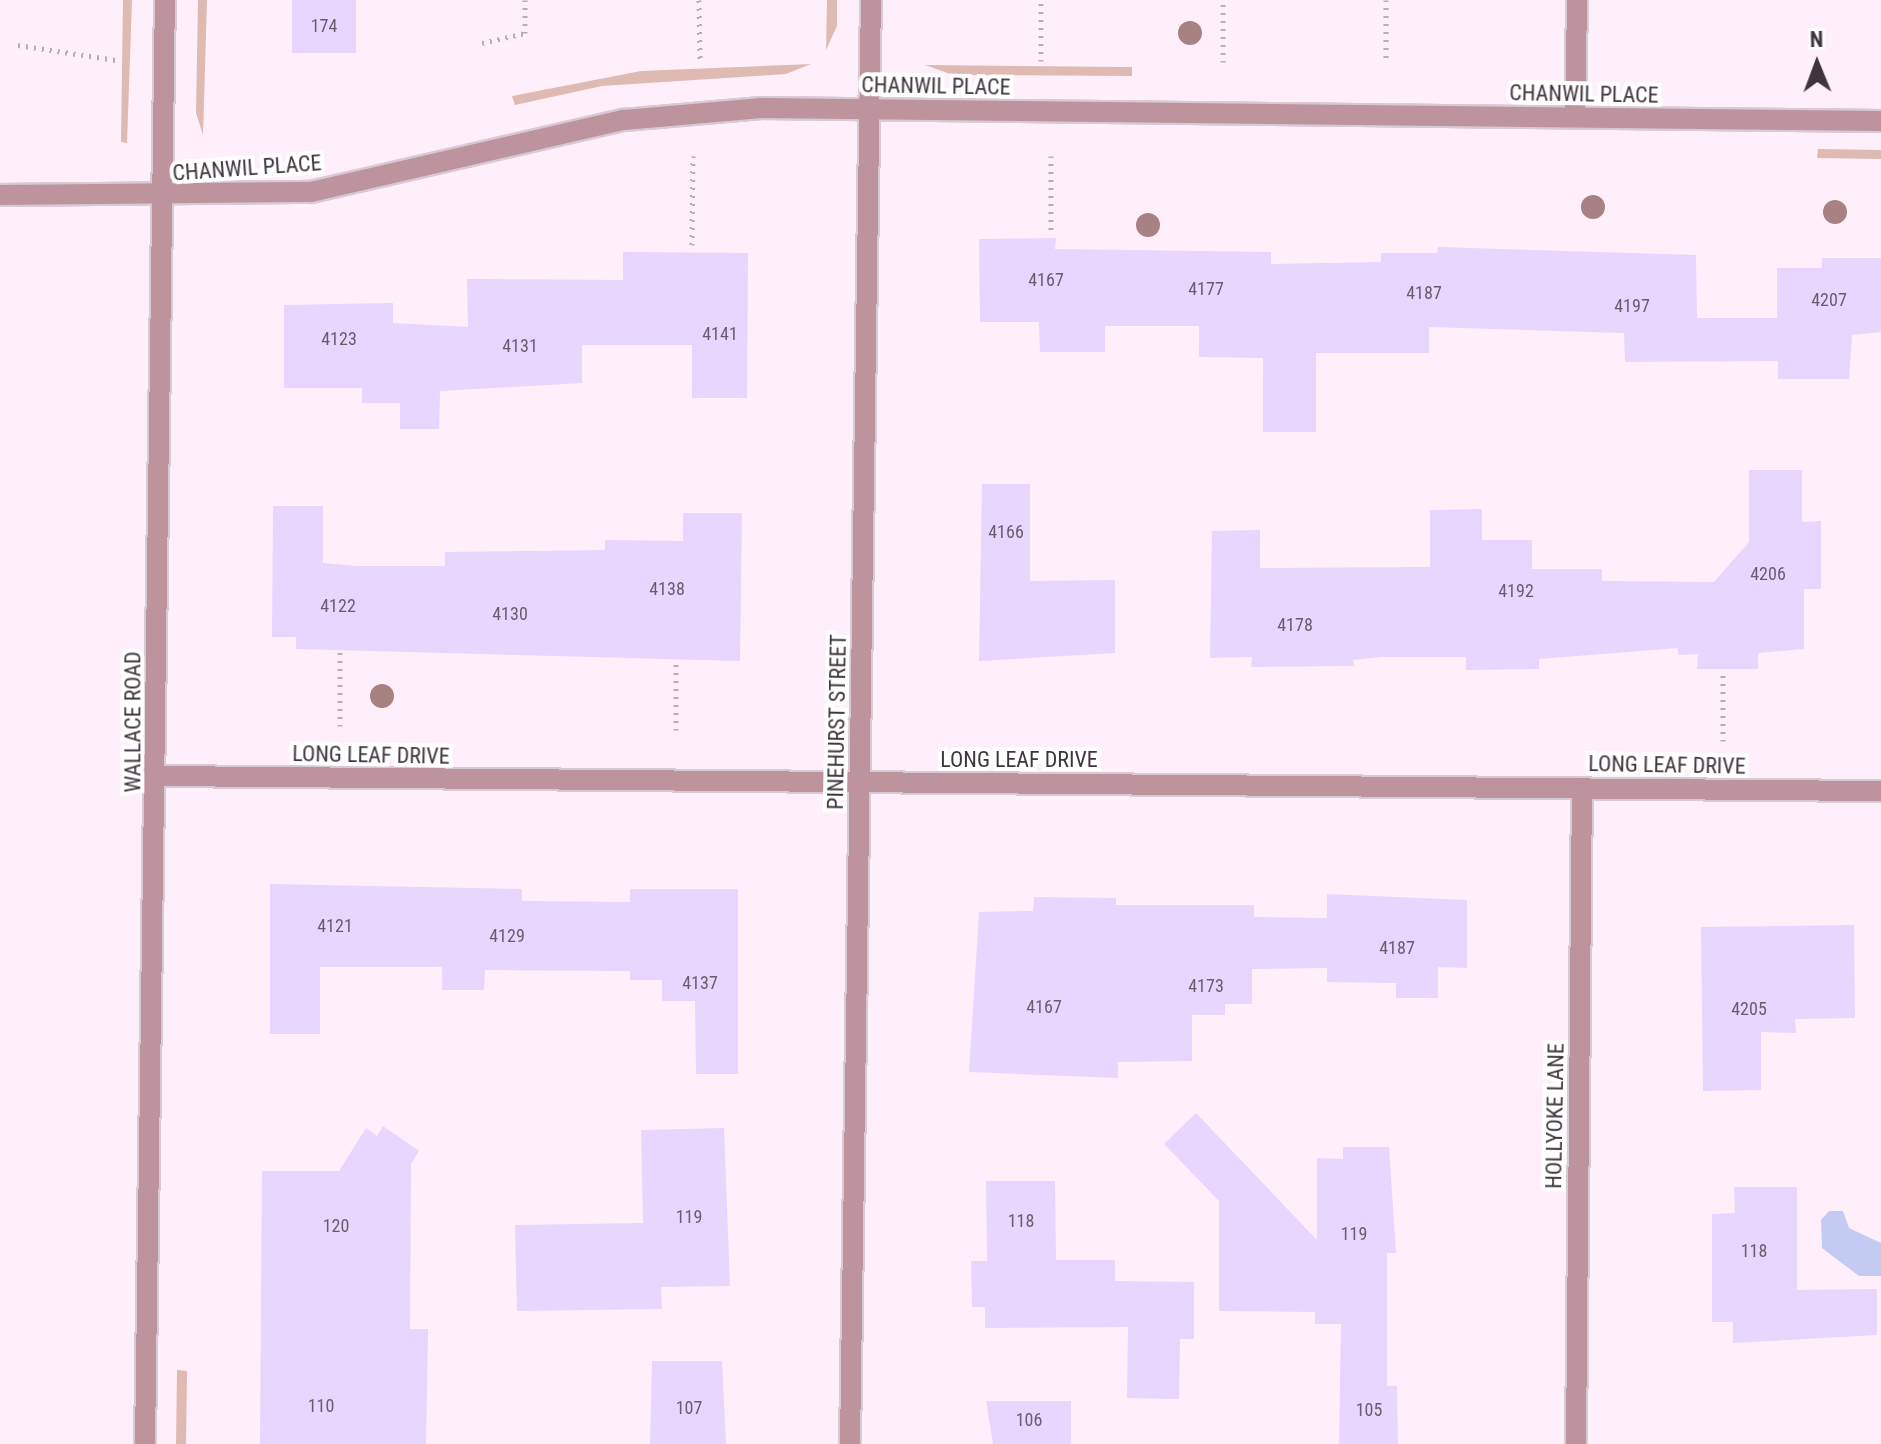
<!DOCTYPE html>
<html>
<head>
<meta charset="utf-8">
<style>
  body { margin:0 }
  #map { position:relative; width:1881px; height:1444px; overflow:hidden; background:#feeffb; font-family:"Roboto Condensed",sans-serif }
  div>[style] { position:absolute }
  .green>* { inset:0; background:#dfbab3 }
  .water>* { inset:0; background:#c3cbf3 }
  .building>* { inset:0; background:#e7d6fe }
  .path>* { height:5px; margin-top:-2.5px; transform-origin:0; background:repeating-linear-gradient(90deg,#b9acb6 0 2px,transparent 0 8px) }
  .roads { filter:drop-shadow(2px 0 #d8cad5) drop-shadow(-2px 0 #d8cad5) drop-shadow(0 2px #d8cad5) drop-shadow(0 -2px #d8cad5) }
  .street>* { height:20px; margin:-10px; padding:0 10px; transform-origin:10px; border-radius:10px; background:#bd939d }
  .trees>* { width:24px; height:24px; margin:-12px; border-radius:50%; background:#a88182 }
  span { translate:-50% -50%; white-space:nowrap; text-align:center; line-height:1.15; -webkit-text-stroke:8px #fff; paint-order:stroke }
  .number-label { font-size:18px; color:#695d6d }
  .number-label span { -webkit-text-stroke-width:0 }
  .street-label { font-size:22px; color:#3f353d }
  .north { position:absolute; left:1777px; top:24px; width:80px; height:80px; -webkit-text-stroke:6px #fff; paint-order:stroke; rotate:359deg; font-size:22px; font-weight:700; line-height:32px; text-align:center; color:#3f353d }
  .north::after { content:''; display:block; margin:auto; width:28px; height:36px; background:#3f353d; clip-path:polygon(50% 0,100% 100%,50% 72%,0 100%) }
</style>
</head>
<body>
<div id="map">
  <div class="green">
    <i style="clip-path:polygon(123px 0,132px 0,127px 143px,121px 142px)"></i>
    <i style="clip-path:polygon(198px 0,207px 0,203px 135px,196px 113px)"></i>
    <i style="clip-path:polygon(827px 0,837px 0,837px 26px,826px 50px)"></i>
    <i style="clip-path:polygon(811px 64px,786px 74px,602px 86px,515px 105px,512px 96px,641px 71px)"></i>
    <i style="clip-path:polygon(925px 65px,1132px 67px,1132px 76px,953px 75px)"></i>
    <i style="clip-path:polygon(1818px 149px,1881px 150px,1881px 159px,1817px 158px)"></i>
    <i style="clip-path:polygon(177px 1370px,187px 1371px,186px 1444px,176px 1444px)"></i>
  </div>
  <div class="water">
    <i style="clip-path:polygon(1829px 1211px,1843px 1211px,1849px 1228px,1881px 1243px,1881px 1276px,1859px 1276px,1822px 1248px,1821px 1220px)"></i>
  </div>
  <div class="building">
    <i style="clip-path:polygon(292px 0,356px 0,356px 53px,292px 53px)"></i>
    <i style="clip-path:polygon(1056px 238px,1055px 249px,1271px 252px,1271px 264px,1381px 262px,1381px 253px,1437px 253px,1438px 247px,1696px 255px,1697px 318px,1777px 318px,1777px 268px,1822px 268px,1822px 258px,1881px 258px,1881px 332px,1852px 335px,1849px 379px,1778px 379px,1778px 361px,1625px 362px,1624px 333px,1429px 327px,1429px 353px,1316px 353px,1316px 432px,1263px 432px,1263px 358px,1199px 357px,1199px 326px,1105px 326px,1105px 352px,1040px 352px,1039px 322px,980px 322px,979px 239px)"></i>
    <i style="clip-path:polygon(623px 252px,748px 253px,747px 398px,692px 398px,692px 345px,582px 345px,582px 383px,440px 391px,439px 429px,400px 429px,400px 403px,362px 403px,362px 388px,284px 388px,284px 305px,393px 303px,393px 323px,468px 327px,467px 279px,623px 280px)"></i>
    <i style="clip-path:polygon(1749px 470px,1802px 470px,1802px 522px,1821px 521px,1821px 589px,1804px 589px,1804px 649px,1758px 653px,1758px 669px,1697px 669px,1698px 654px,1678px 655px,1678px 648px,1539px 659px,1539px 669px,1466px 670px,1466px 657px,1381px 657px,1353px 660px,1354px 666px,1251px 667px,1252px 657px,1210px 658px,1212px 531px,1260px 530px,1260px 568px,1430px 567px,1430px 510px,1482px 509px,1482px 540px,1532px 540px,1532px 569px,1602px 569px,1602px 581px,1714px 582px,1749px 542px)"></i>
    <i style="clip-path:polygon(982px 484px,1030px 484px,1030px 581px,1115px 580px,1115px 653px,979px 661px)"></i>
    <i style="clip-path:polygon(273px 506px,323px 506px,323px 563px,357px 566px,445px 566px,445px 552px,605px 550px,605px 540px,683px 541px,683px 513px,742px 513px,740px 661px,296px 649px,296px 637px,272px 637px)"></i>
    <i style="clip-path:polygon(270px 884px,522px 889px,522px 901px,630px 902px,630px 889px,738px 889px,738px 1074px,696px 1074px,695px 1001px,662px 1001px,662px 980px,630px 980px,630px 971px,485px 970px,484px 990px,442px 990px,442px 967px,320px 967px,320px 1034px,270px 1034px)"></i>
    <i style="clip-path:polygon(1327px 894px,1467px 900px,1467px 968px,1438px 967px,1438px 998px,1396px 998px,1396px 983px,1327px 982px,1327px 968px,1252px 969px,1252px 1004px,1225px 1004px,1225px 1015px,1192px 1015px,1192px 1061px,1118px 1062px,1118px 1078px,969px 1072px,979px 912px,1033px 911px,1034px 897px,1116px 898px,1116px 905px,1254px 905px,1254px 917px,1327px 918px)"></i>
    <i style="clip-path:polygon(1854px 925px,1855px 1018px,1795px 1019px,1796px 1033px,1761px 1032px,1761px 1090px,1703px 1091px,1701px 927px)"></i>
    <i style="clip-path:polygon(1196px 1113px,1317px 1240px,1317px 1158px,1343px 1159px,1343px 1147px,1389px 1147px,1396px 1253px,1387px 1253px,1387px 1386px,1397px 1386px,1398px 1444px,1339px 1444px,1341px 1324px,1315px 1324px,1315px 1312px,1219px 1311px,1219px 1201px,1164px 1144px)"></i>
    <i style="clip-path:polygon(383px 1126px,419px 1151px,411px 1164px,410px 1329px,428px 1329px,426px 1444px,260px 1444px,262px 1171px,339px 1171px,366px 1128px,377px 1136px)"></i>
    <i style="clip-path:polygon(724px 1128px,730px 1286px,661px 1287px,662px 1309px,517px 1311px,515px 1225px,643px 1223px,641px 1130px)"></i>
    <i style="clip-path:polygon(986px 1181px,1055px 1181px,1056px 1260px,1115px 1260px,1115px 1281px,1194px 1282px,1194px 1339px,1180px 1339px,1179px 1399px,1127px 1398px,1128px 1327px,985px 1328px,985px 1307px,972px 1307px,971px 1261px,987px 1261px)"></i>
    <i style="clip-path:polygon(1734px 1187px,1797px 1187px,1797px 1290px,1877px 1289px,1877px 1335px,1733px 1343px,1733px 1322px,1712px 1322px,1712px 1214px,1735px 1213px)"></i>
    <i style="clip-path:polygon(652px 1361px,722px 1361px,726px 1444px,650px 1444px)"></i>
    <i style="clip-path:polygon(986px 1401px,1071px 1401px,1071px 1444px,993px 1444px)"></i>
  </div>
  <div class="path">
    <i style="left:699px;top:0;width:60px;rotate:89deg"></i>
    <i style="left:1386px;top:0;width:63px;rotate:90deg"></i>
    <i style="left:482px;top:43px;width:44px;rotate:-13.1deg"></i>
    <i style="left:525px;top:33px;width:33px;rotate:-90deg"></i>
    <i style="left:18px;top:45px;width:99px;rotate:8.7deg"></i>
    <i style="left:1041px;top:61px;width:61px;rotate:-90deg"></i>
    <i style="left:1223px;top:62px;width:62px;rotate:-90deg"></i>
    <i style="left:1051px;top:156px;width:78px;rotate:90deg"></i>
    <i style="left:692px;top:245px;width:89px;rotate:-89.4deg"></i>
    <i style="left:340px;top:726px;width:75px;rotate:-90deg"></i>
    <i style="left:676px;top:730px;width:67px;rotate:-90deg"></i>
    <i style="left:1723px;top:741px;width:66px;rotate:-90deg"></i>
  </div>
  <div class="roads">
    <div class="street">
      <i style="left:1575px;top:117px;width:117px;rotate:-89deg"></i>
      <i style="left:0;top:195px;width:311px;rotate:-0.6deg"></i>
      <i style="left:311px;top:192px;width:321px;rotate:-13deg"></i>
      <i style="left:624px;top:120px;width:138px;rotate:-5deg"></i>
      <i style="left:761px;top:108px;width:1120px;rotate:0.67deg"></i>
      <i style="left:157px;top:776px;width:1724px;rotate:0.5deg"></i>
      <i style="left:145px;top:1444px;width:1444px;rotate:-89.21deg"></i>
      <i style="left:850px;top:1444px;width:1444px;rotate:-89.17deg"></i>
      <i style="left:1576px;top:1444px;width:656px;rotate:-89.48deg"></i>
    </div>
  </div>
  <div class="trees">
    <i style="left:1190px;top:33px"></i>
    <i style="left:1593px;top:207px"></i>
    <i style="left:1835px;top:212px"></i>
    <i style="left:1148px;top:225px"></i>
    <i style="left:382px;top:696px"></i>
  </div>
  <div class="number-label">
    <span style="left:324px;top:26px">174</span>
    <span style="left:1046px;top:280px">4167</span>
    <span style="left:1206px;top:289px">4177</span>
    <span style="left:1424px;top:293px">4187</span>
    <span style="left:1829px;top:300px">4207</span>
    <span style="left:1632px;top:306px">4197</span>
    <span style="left:720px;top:334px">4141</span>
    <span style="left:339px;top:339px">4123</span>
    <span style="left:520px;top:346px">4131</span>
    <span style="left:1006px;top:532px">4166</span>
    <span style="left:1768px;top:574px">4206</span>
    <span style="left:667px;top:589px">4138</span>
    <span style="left:1516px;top:591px">4192</span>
    <span style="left:338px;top:606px">4122</span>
    <span style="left:510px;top:614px">4130</span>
    <span style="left:1295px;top:625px">4178</span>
    <span style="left:335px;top:926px">4121</span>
    <span style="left:507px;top:936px">4129</span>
    <span style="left:1397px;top:948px">4187</span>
    <span style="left:700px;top:983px">4137</span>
    <span style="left:1206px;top:986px">4173</span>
    <span style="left:1044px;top:1007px">4167</span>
    <span style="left:1749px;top:1009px">4205</span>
    <span style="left:689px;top:1217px">119</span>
    <span style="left:1021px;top:1221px">118</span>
    <span style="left:336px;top:1226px">120</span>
    <span style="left:1354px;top:1234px">119</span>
    <span style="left:1754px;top:1251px">118</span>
    <span style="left:321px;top:1406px">110</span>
    <span style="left:689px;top:1408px">107</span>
    <span style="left:1369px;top:1410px">105</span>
    <span style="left:1029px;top:1420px">106</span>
  </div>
  <div class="street-label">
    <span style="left:936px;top:86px;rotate:1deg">CHANWIL PLACE</span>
    <span style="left:1584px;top:94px;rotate:1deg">CHANWIL PLACE</span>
    <span style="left:247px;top:168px;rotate:-4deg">CHANWIL PLACE</span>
    <span style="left:133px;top:722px;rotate:-90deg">WALLACE ROAD</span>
    <span style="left:837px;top:722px;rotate:-89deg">PINEHURST STREET</span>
    <span style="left:371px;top:755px;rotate:1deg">LONG LEAF DRIVE</span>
    <span style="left:1019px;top:760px">LONG LEAF DRIVE</span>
    <span style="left:1667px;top:765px;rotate:1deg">LONG LEAF DRIVE</span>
    <span style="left:1555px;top:1116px;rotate:-89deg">HOLLYOKE LANE</span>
  </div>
  <div class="north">N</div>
</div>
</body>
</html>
